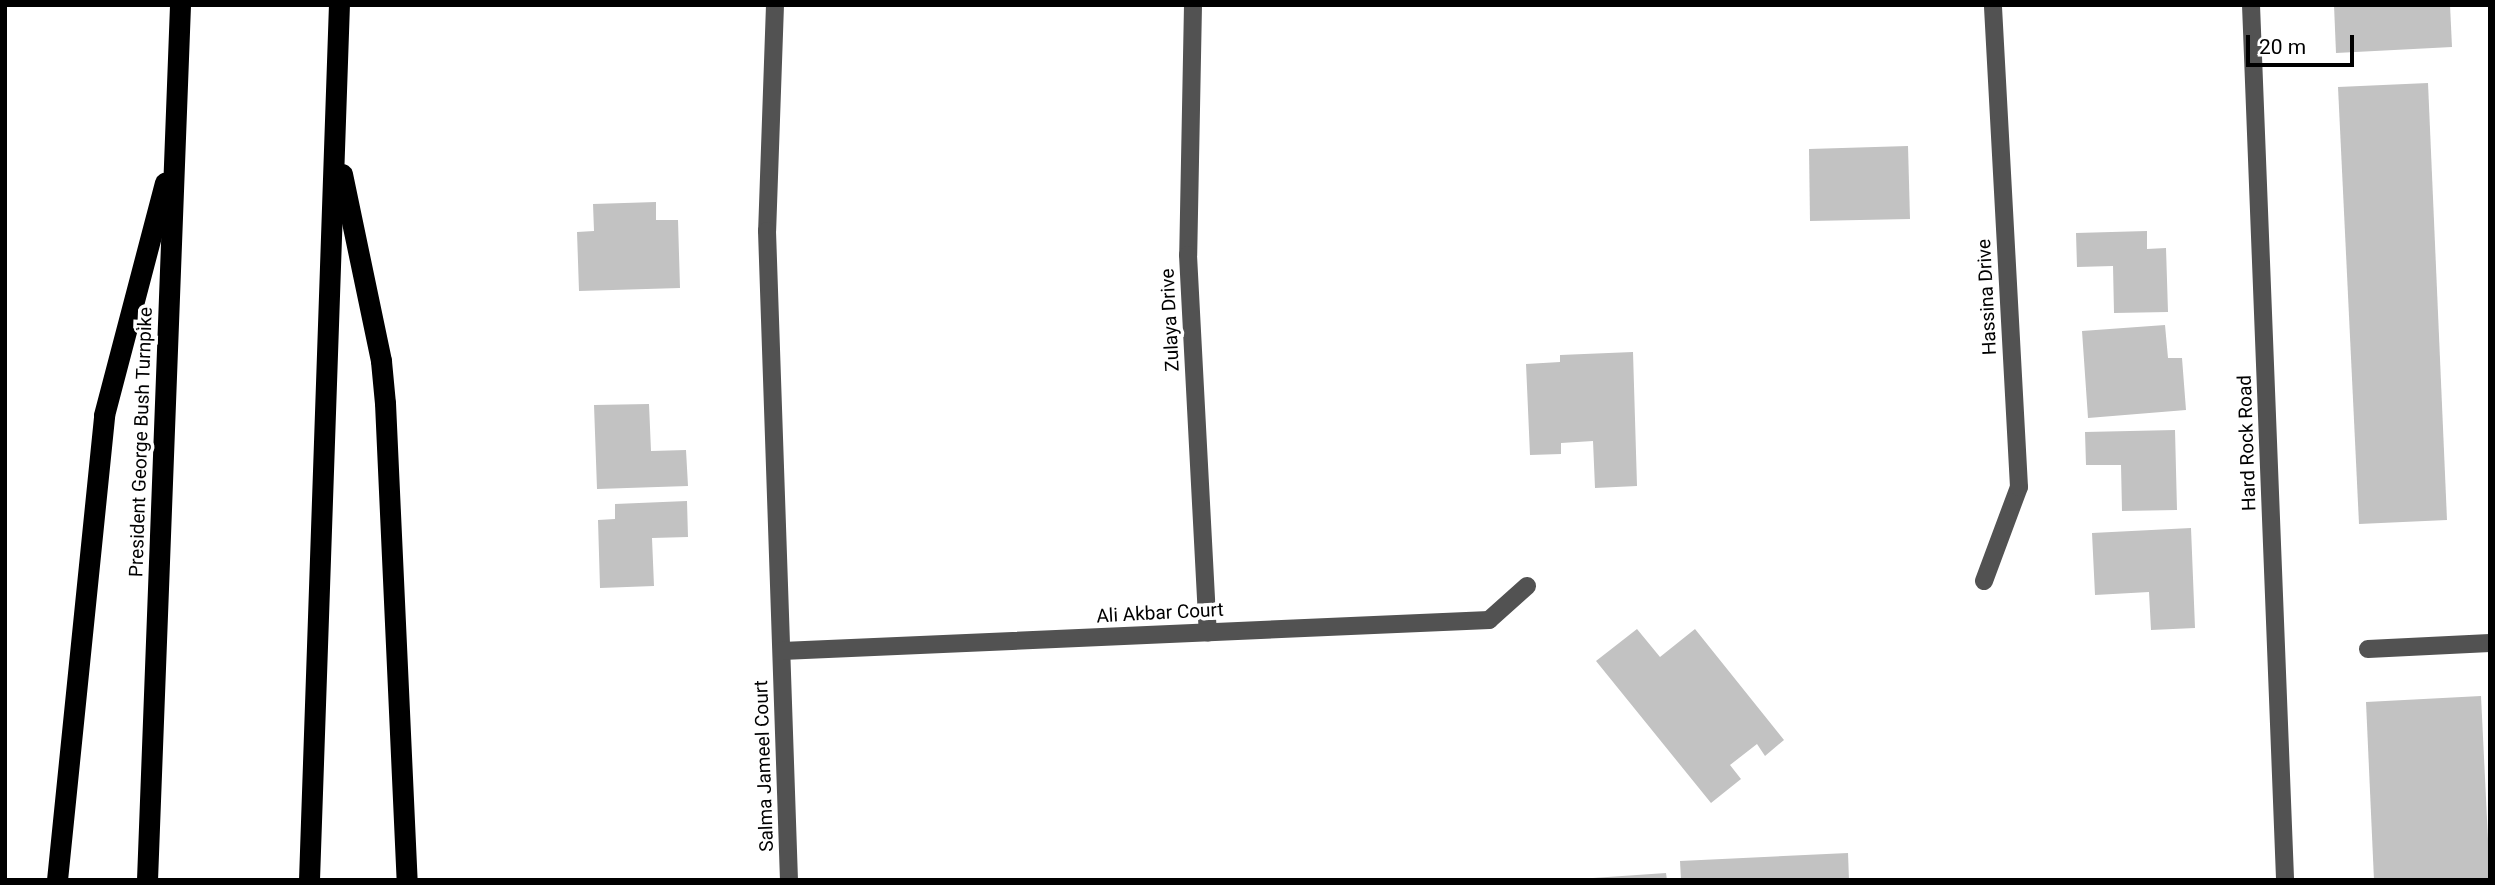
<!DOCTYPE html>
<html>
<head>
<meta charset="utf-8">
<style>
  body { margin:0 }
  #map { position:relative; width:2495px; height:885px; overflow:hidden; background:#fff; font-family:Roboto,sans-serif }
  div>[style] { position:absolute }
  .building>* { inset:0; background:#c2c2c2 }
  .minor>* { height:18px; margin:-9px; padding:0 9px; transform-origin:9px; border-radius:9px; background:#525252 }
  .highway>* { height:21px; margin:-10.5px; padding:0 10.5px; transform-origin:10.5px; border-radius:10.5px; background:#000 }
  span { translate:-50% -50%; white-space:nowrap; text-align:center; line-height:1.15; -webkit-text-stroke:7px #fff; paint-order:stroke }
  .street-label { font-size:19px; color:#000 }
  .frame { position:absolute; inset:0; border:7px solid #000; pointer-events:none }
  .scale { position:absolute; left:2246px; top:35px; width:108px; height:32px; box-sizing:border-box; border:4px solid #000; border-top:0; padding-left:9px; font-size:21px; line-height:24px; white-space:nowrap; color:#000; -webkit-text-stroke:5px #fff; paint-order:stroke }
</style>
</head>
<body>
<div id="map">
  <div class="building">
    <i style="clip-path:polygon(2334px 5px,2450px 5px,2452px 47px,2336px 53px)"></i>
    <i style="clip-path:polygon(2428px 83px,2447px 520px,2359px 524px,2338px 87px)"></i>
    <i style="clip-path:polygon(1908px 146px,1910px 219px,1810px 221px,1809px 149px)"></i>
    <i style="clip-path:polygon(656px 202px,656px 220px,678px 220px,680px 288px,579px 291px,577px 232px,594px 231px,593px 204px)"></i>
    <i style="clip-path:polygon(2147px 231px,2147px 249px,2166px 248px,2168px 312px,2114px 313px,2113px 266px,2077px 267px,2076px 233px)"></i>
    <i style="clip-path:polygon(2165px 325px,2168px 358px,2182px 358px,2186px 410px,2088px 418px,2082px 331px)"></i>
    <i style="clip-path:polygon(1633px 352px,1637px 486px,1595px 488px,1593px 441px,1561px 443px,1561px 454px,1530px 455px,1526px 364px,1560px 362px,1560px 355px)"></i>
    <i style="clip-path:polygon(649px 404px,651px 451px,686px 450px,688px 486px,597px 489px,594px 405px)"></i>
    <i style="clip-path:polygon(2175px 430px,2177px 510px,2122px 511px,2121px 465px,2086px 465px,2085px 432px)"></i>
    <i style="clip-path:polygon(687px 501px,688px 537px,652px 538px,654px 586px,600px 588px,598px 520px,615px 519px,615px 504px)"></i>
    <i style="clip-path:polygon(2191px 528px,2195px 628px,2151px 630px,2149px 592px,2095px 595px,2092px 533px)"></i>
    <i style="clip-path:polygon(1637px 629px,1660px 657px,1695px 629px,1784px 740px,1765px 756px,1757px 744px,1730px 765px,1741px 779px,1711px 803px,1596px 661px)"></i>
    <i style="clip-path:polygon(2481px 696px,2490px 880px,2374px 880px,2366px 702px)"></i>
    <i style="clip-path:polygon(1848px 853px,1849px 880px,1681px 880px,1680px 861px)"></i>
    <i style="clip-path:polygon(1666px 873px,1667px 880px,1594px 880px,1593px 878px)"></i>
  </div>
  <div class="minor">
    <i style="left:775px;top:5px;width:226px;rotate:92deg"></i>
    <i style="left:767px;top:231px;width:649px;rotate:88.06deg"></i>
    <i style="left:1193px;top:5px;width:250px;rotate:91.1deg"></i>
    <i style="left:1188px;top:255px;width:378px;rotate:87deg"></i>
    <i style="left:2251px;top:5px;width:876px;rotate:87.77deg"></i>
    <i style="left:1984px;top:581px;width:100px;rotate:-69.6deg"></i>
    <i style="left:2019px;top:487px;width:483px;rotate:-93.1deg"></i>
    <i style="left:2368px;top:649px;width:122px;rotate:-2.8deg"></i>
    <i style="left:782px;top:651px;width:708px;rotate:-2.51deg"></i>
    <i style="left:1489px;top:620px;width:51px;rotate:-41.8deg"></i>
  </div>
  <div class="highway">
    <i style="left:342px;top:174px;width:191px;rotate:78.2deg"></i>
    <i style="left:381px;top:361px;width:42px;rotate:84.6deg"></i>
    <i style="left:385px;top:403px;width:478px;rotate:87.4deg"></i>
    <i style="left:57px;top:880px;width:467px;rotate:-84.2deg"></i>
    <i style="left:104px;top:415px;width:240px;rotate:-75.3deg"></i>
    <i style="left:147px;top:880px;width:876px;rotate:-87.84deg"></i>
    <i style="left:309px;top:880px;width:876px;rotate:-88.04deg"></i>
  </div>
  <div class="street-label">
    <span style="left:1987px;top:297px;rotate:-93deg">Hassina Drive</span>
    <span style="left:1170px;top:320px;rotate:-93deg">Zulaya Drive</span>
    <span style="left:141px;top:442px;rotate:-88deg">President George Bush Turnpike</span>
    <span style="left:2247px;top:443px;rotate:-92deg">Hard Rock Road</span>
    <span style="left:1160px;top:613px;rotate:-3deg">Ali Akbar Court</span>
    <span style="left:764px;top:766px;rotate:-92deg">Salma Jameel Court</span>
  </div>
  <div class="frame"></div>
  <div class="scale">20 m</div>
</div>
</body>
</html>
